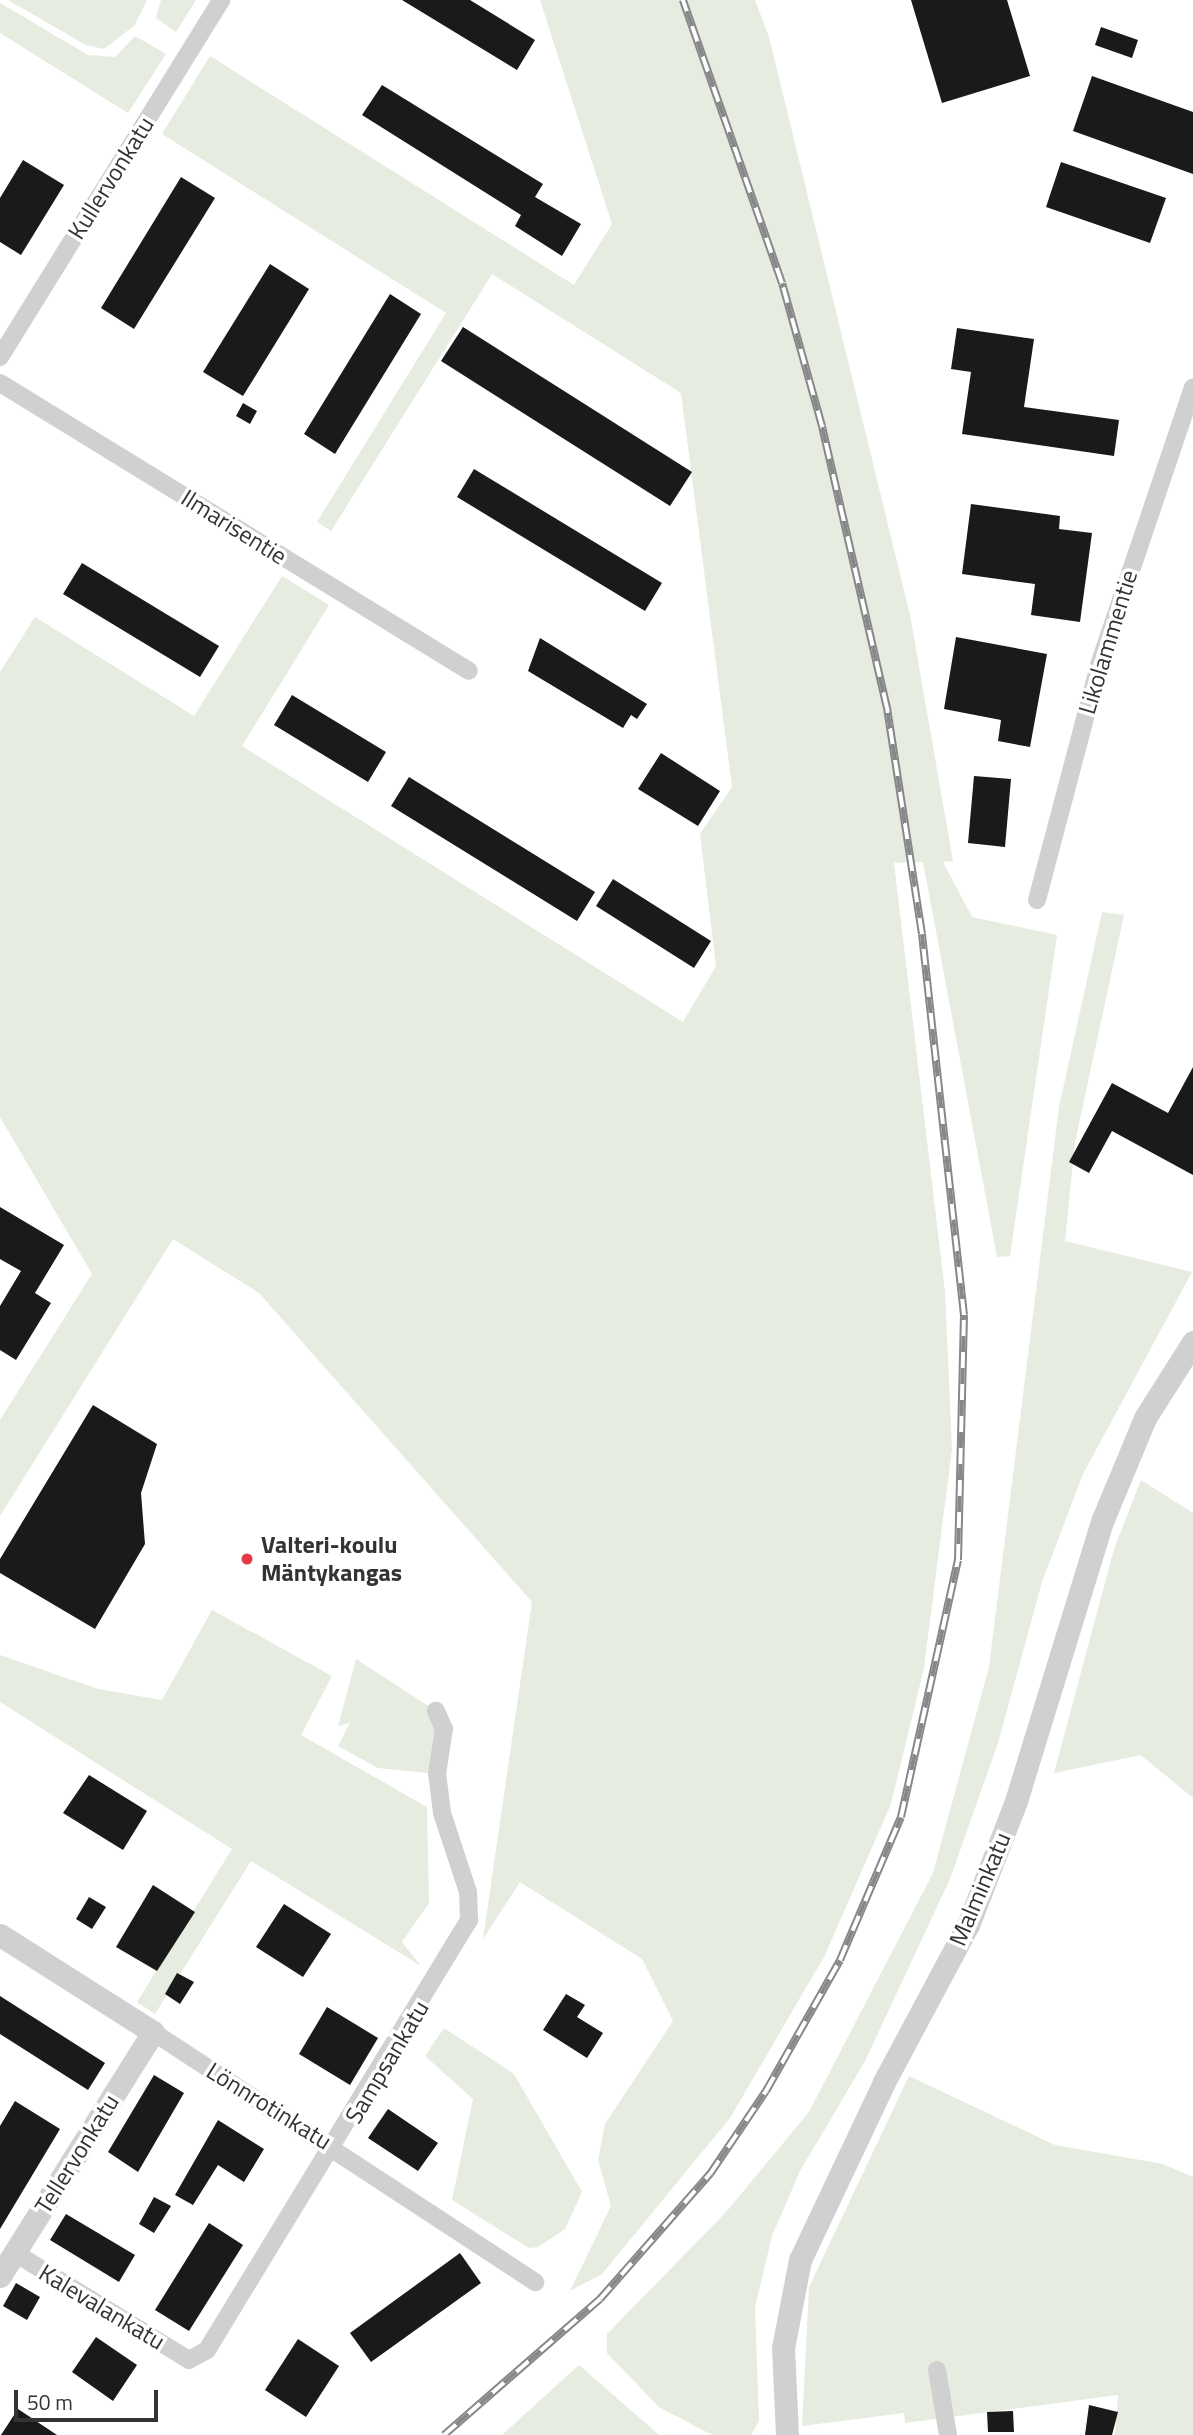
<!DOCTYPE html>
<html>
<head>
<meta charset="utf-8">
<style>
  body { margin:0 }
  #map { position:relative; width:1193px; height:2435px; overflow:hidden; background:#fff; font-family:"Titillium Web",sans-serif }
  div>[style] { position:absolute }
  .green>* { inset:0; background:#e6ecdf }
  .building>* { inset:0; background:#1a1a1a }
  .minor>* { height:18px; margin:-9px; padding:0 9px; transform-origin:9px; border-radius:9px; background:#d0d0d0 }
  .tertiary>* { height:23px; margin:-11.5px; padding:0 11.5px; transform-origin:11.5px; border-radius:11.5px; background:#d0d0d0 }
  .rail>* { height:8px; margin-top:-4px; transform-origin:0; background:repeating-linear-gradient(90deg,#fff 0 16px,#888 0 32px); box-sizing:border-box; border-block:2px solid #888 }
  .dots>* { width:19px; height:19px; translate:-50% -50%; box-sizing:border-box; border:4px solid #fff; border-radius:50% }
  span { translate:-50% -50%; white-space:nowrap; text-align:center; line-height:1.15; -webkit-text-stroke:7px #fff; paint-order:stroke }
  .street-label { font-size:24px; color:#333 }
  .poi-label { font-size:24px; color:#333; font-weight:700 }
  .left { translate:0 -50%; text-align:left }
  .scale { position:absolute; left:14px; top:2390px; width:144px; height:32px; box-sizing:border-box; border:4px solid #333; border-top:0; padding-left:9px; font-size:21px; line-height:24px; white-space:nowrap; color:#333; -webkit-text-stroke:5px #fff; paint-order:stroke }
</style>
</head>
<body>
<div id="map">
  <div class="green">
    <i style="clip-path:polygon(8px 0,147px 0,135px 25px,104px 49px,86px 45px)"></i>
    <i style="clip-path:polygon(161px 0,196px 0,176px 32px,156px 18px)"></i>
    <i style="clip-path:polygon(540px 0,755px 0,769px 37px,910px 615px,953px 861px,943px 862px,972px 917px,1057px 935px,1010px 1256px,997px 1257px,923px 862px,894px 863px,945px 1292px,952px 1449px,924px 1668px,891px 1804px,825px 1955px,730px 2118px,602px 2274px,570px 2291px,611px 2206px,598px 2160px,605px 2124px,673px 2021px,642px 1959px,520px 1882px,483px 1939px,532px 1602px,259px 1293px,173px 1239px,0 1516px,0 1420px,92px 1274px,0 1117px,0 672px,35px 617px,194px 716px,282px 576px,329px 605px,242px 746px,683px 1022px,716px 966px,700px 834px,732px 787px,681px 393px,492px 274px,331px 531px,317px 522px,446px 313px,162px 134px,210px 56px,574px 285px,612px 224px)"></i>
    <i style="clip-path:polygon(0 3px,88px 55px,115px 57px,135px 36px,166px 54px,128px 113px,0 33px)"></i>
    <i style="clip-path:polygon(1102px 912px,1124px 915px,1075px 1142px,1065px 1241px,1192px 1272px,1083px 1474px,1042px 1582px,998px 1743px,950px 1879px,865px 2061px,800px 2171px,772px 2236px,755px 2307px,759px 2421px,751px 2435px,712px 2435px,659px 2407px,607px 2353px,607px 2334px,727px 2211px,809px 2112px,933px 1873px,989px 1667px,1059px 1107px)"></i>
    <i style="clip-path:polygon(1141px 1480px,1193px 1513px,1193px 1798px,1141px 1755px,1054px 1773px,1114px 1549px)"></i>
    <i style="clip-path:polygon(212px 1610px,332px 1676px,301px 1735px,427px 1807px,429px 1903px,402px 1942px,421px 1966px,251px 1861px,155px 2014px,137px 2002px,232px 1849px,0 1702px,0 1655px,98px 1689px,162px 1700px)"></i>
    <i style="clip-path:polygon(356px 1659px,436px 1711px,437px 1774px,378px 1768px,338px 1746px,350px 1723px,338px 1726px)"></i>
    <i style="clip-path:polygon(444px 2028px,514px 2074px,582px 2192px,565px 2229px,538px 2247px,529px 2248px,452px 2200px,473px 2099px,425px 2056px)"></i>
    <i style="clip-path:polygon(909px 2076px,1055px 2145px,1163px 2164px,1193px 2177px,1193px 2435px,1115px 2435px,1118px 2395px,905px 2423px,904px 2413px,802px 2426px,809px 2287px)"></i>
    <i style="clip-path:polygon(579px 2365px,659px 2435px,502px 2435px)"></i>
  </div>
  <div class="building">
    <i style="clip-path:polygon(402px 0,470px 0,535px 40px,517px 70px)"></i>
    <i style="clip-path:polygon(911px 0,1007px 0,1030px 76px,942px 103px)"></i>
    <i style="clip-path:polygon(1101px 27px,1138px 40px,1132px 58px,1095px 45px)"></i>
    <i style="clip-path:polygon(1092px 76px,1193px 112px,1193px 174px,1073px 131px)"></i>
    <i style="clip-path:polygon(382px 85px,543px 184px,535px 197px,581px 224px,562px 256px,515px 226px,521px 215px,362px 115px)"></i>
    <i style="clip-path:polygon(23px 160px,64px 185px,21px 255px,0 242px,0 198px)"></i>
    <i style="clip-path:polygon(1061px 162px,1166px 198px,1150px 243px,1046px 207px)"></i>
    <i style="clip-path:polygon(181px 177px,215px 198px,134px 329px,101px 308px)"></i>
    <i style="clip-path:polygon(270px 264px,309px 289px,243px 396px,203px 372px)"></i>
    <i style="clip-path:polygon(390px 294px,421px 314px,335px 454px,304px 434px)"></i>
    <i style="clip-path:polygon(463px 327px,692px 472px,670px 506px,441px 361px)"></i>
    <i style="clip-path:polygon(957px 328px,1034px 339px,1024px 407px,1119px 420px,1114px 456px,962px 434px,971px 372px,951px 369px)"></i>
    <i style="clip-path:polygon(243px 403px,257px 411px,250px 424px,236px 416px)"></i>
    <i style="clip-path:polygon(474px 469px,662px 583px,645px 611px,457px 497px)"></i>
    <i style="clip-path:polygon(971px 504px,1060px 516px,1059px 529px,1092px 533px,1080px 622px,1031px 615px,1035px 584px,962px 574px)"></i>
    <i style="clip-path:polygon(82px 563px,219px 646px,200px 677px,63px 594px)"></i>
    <i style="clip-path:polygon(956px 637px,1047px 654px,1030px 747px,998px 741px,1001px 720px,944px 709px)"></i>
    <i style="clip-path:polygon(540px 638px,647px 704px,637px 719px,631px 715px,623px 728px,528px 671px)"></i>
    <i style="clip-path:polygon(292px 695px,386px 752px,368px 782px,274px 725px)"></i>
    <i style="clip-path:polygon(661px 753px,720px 791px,698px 826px,638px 789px)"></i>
    <i style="clip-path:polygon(974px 776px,1011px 779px,1005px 847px,968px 843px)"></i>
    <i style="clip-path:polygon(409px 777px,595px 892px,577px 921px,391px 806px)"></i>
    <i style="clip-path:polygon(613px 879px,711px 941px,694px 968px,596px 906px)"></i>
    <i style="clip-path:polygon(1193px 1067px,1193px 1175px,1112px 1131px,1089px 1173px,1069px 1162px,1112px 1083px,1168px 1113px)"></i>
    <i style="clip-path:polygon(0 1207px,64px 1245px,35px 1293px,51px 1303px,16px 1360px,0 1350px,0 1306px,21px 1271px,0 1259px)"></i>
    <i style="clip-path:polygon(93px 1405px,157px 1444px,141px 1493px,145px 1544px,95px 1629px,0 1573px,0 1559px)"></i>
    <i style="clip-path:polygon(89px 1775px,147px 1811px,123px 1850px,63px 1813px)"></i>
    <i style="clip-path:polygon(153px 1885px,195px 1912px,157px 1971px,116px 1947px)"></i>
    <i style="clip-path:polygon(89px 1897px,106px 1907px,92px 1929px,76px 1919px)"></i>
    <i style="clip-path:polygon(284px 1904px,331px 1934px,303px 1977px,256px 1947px)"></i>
    <i style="clip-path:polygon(177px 1973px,194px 1982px,180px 2004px,165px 1994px)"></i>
    <i style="clip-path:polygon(566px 1994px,585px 2005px,577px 2017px,603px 2033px,587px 2058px,543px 2030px)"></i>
    <i style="clip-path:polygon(0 1996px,105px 2063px,88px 2090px,0 2034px)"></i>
    <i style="clip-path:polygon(327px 2007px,378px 2038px,350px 2085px,299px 2054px)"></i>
    <i style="clip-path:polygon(154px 2075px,184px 2093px,138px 2172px,108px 2152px)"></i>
    <i style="clip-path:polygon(15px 2101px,60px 2129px,0 2229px,0 2126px)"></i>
    <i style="clip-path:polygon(388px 2109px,438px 2143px,418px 2171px,368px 2138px)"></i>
    <i style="clip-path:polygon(218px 2120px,264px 2149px,244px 2182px,218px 2165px,193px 2205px,175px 2195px)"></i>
    <i style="clip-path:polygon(154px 2197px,171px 2206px,154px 2233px,139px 2224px)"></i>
    <i style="clip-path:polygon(66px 2214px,135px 2255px,119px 2282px,50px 2240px)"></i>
    <i style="clip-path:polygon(209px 2223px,243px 2245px,189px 2331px,155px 2310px)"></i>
    <i style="clip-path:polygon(460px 2253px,481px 2283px,371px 2362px,350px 2333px)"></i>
    <i style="clip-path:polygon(16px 2283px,40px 2297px,27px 2320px,3px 2306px)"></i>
    <i style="clip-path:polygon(96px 2337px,137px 2365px,113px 2401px,72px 2372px)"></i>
    <i style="clip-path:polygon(298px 2339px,339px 2366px,306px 2417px,265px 2390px)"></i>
    <i style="clip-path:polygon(1089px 2405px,1118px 2412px,1112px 2435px,1085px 2435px)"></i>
    <i style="clip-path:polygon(18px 2409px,57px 2435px,1px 2435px)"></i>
    <i style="clip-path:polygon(1013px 2411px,1014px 2432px,988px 2432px,987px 2412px)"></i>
  </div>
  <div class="minor">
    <i style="left:0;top:357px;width:420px;rotate:-58.2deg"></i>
    <i style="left:0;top:383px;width:550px;rotate:31.55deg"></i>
    <i style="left:1037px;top:900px;width:243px;rotate:-75.2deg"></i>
    <i style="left:1099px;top:665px;width:293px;rotate:-71.3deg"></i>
    <i style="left:153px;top:2032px;width:457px;rotate:33.2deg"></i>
    <i style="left:15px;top:2253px;width:204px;rotate:31.6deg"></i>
    <i style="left:189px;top:2360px;width:21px;rotate:-29deg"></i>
    <i style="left:207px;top:2350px;width:504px;rotate:-58.65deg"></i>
    <i style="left:469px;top:1920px;width:28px;rotate:-92deg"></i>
    <i style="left:468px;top:1892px;width:83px;rotate:-108.2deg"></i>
    <i style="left:442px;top:1813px;width:39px;rotate:-97deg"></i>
    <i style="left:437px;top:1774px;width:46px;rotate:-81.2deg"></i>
    <i style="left:444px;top:1729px;width:20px;rotate:-114deg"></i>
    <i style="left:937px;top:2370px;width:66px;rotate:80.4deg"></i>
  </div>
  <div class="tertiary">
    <i style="left:0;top:1935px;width:181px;rotate:32.4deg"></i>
    <i style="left:153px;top:2032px;width:288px;rotate:122.1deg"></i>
    <i style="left:787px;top:2435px;width:87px;rotate:-92.6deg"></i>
    <i style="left:783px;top:2348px;width:90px;rotate:-79.1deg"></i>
    <i style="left:800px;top:2260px;width:197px;rotate:-64.7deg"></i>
    <i style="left:884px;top:2082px;width:178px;rotate:-61.9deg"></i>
    <i style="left:968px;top:1925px;width:133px;rotate:-68.8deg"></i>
    <i style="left:1016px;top:1801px;width:295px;rotate:-72.9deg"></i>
    <i style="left:1103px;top:1519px;width:109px;rotate:-67.4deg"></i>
    <i style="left:1145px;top:1418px;width:90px;rotate:-57.7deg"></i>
  </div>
  <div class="rail">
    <i style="left:444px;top:2435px;width:207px;rotate:-41.1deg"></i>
    <i style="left:600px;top:2299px;width:167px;rotate:-48.7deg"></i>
    <i style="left:710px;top:2174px;width:100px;rotate:-56deg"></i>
    <i style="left:766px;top:2091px;width:150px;rotate:-60.5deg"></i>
    <i style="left:840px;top:1960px;width:155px;rotate:-66.9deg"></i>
    <i style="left:901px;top:1817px;width:263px;rotate:-77.5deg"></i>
    <i style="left:958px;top:1560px;width:245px;rotate:-88.6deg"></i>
    <i style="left:964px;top:1315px;width:383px;rotate:-96.3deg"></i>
    <i style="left:922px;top:934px;width:229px;rotate:-98.8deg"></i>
    <i style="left:887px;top:708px;width:289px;rotate:-103deg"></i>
    <i style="left:822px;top:426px;width:148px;rotate:-105.6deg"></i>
    <i style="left:782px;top:283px;width:300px;rotate:-109.3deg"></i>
  </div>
  <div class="dots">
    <i style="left:247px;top:1559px;background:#e63946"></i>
  </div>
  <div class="street-label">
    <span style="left:111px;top:178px;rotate:-58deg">Kullervonkatu</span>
    <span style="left:234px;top:527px;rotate:32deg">Ilmarisentie</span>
    <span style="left:1108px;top:642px;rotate:-73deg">Likolammentie</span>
    <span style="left:980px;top:1889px;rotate:-67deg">Malminkatu</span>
    <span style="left:387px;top:2062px;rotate:-59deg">Sampsankatu</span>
    <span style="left:269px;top:2106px;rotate:32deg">Lönnrotinkatu</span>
    <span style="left:77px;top:2154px;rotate:-58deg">Tellervonkatu</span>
    <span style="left:102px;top:2307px;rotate:31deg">Kalevalankatu</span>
  </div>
  <div class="poi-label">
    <span class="left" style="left:261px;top:1559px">Valteri-koulu<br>Mäntykangas</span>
  </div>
  <div class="scale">50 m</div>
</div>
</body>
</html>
